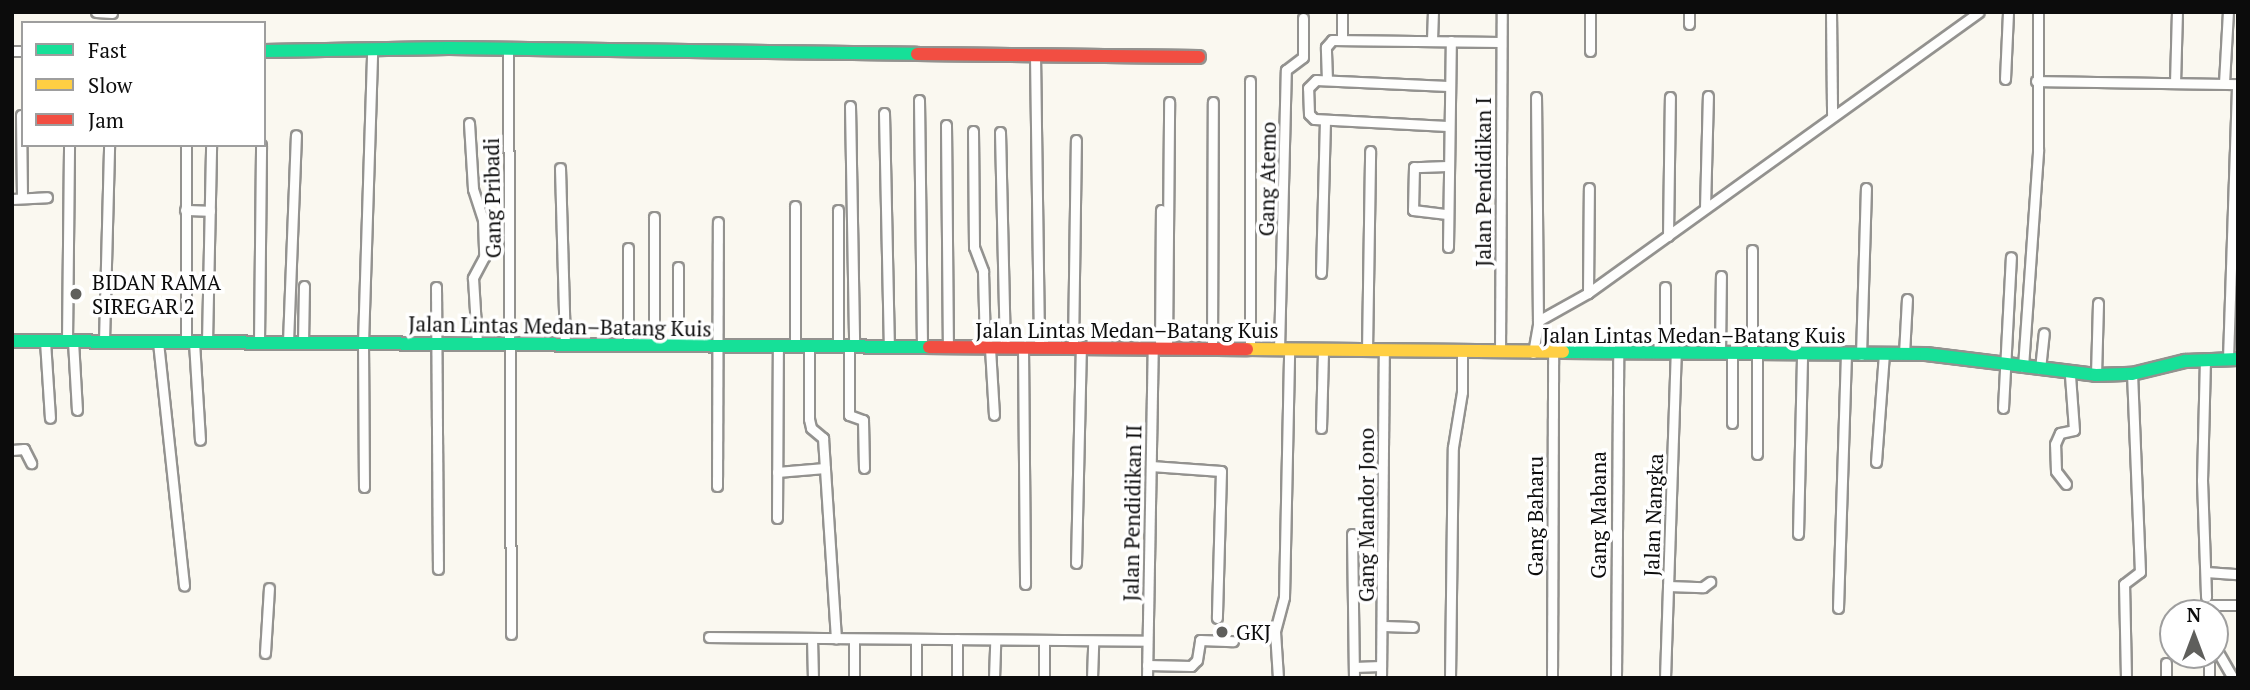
<!DOCTYPE html>
<html>
<head>
<meta charset="utf-8">
<style>
  body { margin:0 }
  #map { position:relative; width:2250px; height:690px; overflow:hidden; background:#faf8f0; font-family:"PT Serif",serif }
  div>[style] { position:absolute }
  .roads { filter:drop-shadow(2px 0 #93928f) drop-shadow(-2px 0 #93928f) drop-shadow(0 2px #93928f) drop-shadow(0 -2px #93928f) }
  .street>* { height:9px; margin:-4.5px; padding:0 4.5px; transform-origin:4.5px; border-radius:4.5px; background:#fefefd }
  .fast>* { height:12px; margin:-6px; padding:0 6px; transform-origin:6px; border-radius:6px; background:#16e098 }
  .slow>* { height:12px; margin:-6px; padding:0 6px; transform-origin:6px; border-radius:6px; background:#ffcf43 }
  .jam>* { height:12px; margin:-6px; padding:0 6px; transform-origin:6px; border-radius:6px; background:#f24e42 }
  .dots>* { width:19px; height:19px; translate:-50% -50%; box-sizing:border-box; border:4px solid #fff; border-radius:50% }
  span { translate:-50% -50%; white-space:nowrap; text-align:center; line-height:1.15; -webkit-text-stroke:7px #fff; paint-order:stroke }
  .street-label { font-size:21px; color:#0c0c0c }
  .poi-label { font-size:21px; color:#0c0c0c }
  .left { translate:0 -50%; text-align:left }
  .frame { position:absolute; inset:0; border:14px solid #0c0c0c; pointer-events:none }
  .legend { position:absolute; left:21px; top:21px; width:245px; height:126px; box-sizing:border-box; background:#fff; border:2px solid #9e9e9e; margin:0; padding:9px 12px; list-style:none; font-size:21px; color:#0c0c0c }
  .legend li { display:flex; align-items:center; gap:14px; height:35px }
  .legend b { width:35px; border:2px solid #9e9e9e }
  .north { position:absolute; left:2159px; top:599px; width:70px; height:70px; box-sizing:border-box; background:#fff; border:2px solid #9e9e9e; border-radius:50%; rotate:0deg; font-size:19px; font-weight:700; line-height:28px; text-align:center; color:#0c0c0c }
  .north::after { content:''; display:block; margin:auto; width:24px; height:32px; background:#5f5f5c; clip-path:polygon(50% 0,100% 100%,50% 72%,0 100%) }
</style>
</head>
<body>
<div id="map">
  <div class="roads">
    <div class="street">
      <i style="left:96px;top:12px;width:16px;rotate:4deg"></i>
      <i style="left:1831px;top:12px;width:104px;rotate:89.4deg"></i>
      <i style="left:1689px;top:24px;width:12px;rotate:-90deg"></i>
      <i style="left:1342px;top:38px;width:26px;rotate:-90deg"></i>
      <i style="left:1432px;top:40px;width:28px;rotate:-88deg"></i>
      <i style="left:12px;top:51px;width:11px"></i>
      <i style="left:508px;top:51px;width:583px;rotate:89.71deg"></i>
      <i style="left:1590px;top:51px;width:39px;rotate:-90deg"></i>
      <i style="left:1035px;top:55px;width:293px;rotate:89.2deg"></i>
      <i style="left:2005px;top:79px;width:67px;rotate:-87.4deg"></i>
      <i style="left:1327px;top:80px;width:33px;rotate:-92deg"></i>
      <i style="left:1326px;top:47px;width:9px;rotate:-49deg"></i>
      <i style="left:1332px;top:40px;width:168px;rotate:0.7deg"></i>
      <i style="left:2036px;top:81px;width:202px;rotate:0.9deg"></i>
      <i style="left:2175px;top:83px;width:71px;rotate:-88.4deg"></i>
      <i style="left:2224px;top:83px;width:71px;rotate:-86.8deg"></i>
      <i style="left:919px;top:100px;width:248px;rotate:89.3deg"></i>
      <i style="left:850px;top:106px;width:241px;rotate:89deg"></i>
      <i style="left:884px;top:113px;width:235px;rotate:88.8deg"></i>
      <i style="left:21px;top:115px;width:83px;rotate:89.3deg"></i>
      <i style="left:469px;top:123px;width:66px;rotate:86.5deg"></i>
      <i style="left:473px;top:189px;width:33px;rotate:72deg"></i>
      <i style="left:483px;top:220px;width:37px;rotate:88deg"></i>
      <i style="left:484px;top:257px;width:24px;rotate:118deg"></i>
      <i style="left:473px;top:278px;width:66px;rotate:86.5deg"></i>
      <i style="left:946px;top:125px;width:223px;rotate:89.5deg"></i>
      <i style="left:1447px;top:126px;width:133px;rotate:-177deg"></i>
      <i style="left:1314px;top:119px;width:7px;rotate:-135deg"></i>
      <i style="left:1309px;top:114px;width:26px;rotate:-92deg"></i>
      <i style="left:1308px;top:88px;width:11px;rotate:-45deg"></i>
      <i style="left:1316px;top:80px;width:132px;rotate:2.6deg"></i>
      <i style="left:973px;top:131px;width:116px;rotate:89.5deg"></i>
      <i style="left:974px;top:247px;width:26px;rotate:69deg"></i>
      <i style="left:983px;top:271px;width:77px;rotate:88.5deg"></i>
      <i style="left:1000px;top:132px;width:216px;rotate:88.7deg"></i>
      <i style="left:1447px;top:166px;width:33px;rotate:178deg"></i>
      <i style="left:1414px;top:167px;width:43px;rotate:91.3deg"></i>
      <i style="left:1413px;top:210px;width:34px;rotate:7deg"></i>
      <i style="left:560px;top:168px;width:177px;rotate:88.4deg"></i>
      <i style="left:12px;top:199px;width:35px;rotate:-3deg"></i>
      <i style="left:1705px;top:208px;width:112px;rotate:-88.5deg"></i>
      <i style="left:185px;top:210px;width:25px;rotate:2deg"></i>
      <i style="left:654px;top:217px;width:129px;rotate:90deg"></i>
      <i style="left:1668px;top:236px;width:139px;rotate:-89.2deg"></i>
      <i style="left:1448px;top:247px;width:206px;rotate:-89.2deg"></i>
      <i style="left:628px;top:248px;width:97px;rotate:90deg"></i>
      <i style="left:1321px;top:273px;width:153px;rotate:-88.5deg"></i>
      <i style="left:436px;top:287px;width:282px;rotate:89.6deg"></i>
      <i style="left:1665px;top:287px;width:66px;rotate:90deg"></i>
      <i style="left:1588px;top:293px;width:105px;rotate:-89.5deg"></i>
      <i style="left:1538px;top:321px;width:57px;rotate:-29.2deg"></i>
      <i style="left:1588px;top:293px;width:481px;rotate:-35.7deg"></i>
      <i style="left:45px;top:341px;width:77px;rotate:86.3deg"></i>
      <i style="left:67px;top:341px;width:196px;rotate:-89.4deg"></i>
      <i style="left:73px;top:341px;width:69px;rotate:86.7deg"></i>
      <i style="left:104px;top:341px;width:196px;rotate:-88.5deg"></i>
      <i style="left:158px;top:342px;width:245px;rotate:83.9deg"></i>
      <i style="left:186px;top:342px;width:197px;rotate:-90deg"></i>
      <i style="left:194px;top:342px;width:98px;rotate:86.5deg"></i>
      <i style="left:207px;top:342px;width:197px;rotate:-88.8deg"></i>
      <i style="left:259px;top:342px;width:197px;rotate:-89.4deg"></i>
      <i style="left:288px;top:342px;width:207px;rotate:-87.8deg"></i>
      <i style="left:303px;top:343px;width:57px;rotate:-89deg"></i>
      <i style="left:678px;top:346px;width:79px;rotate:-90deg"></i>
      <i style="left:795px;top:347px;width:141px;rotate:-90deg"></i>
      <i style="left:809px;top:347px;width:72px;rotate:90deg"></i>
      <i style="left:809px;top:419px;width:9px;rotate:77deg"></i>
      <i style="left:811px;top:428px;width:16px;rotate:40deg"></i>
      <i style="left:823px;top:438px;width:201px;rotate:86.3deg"></i>
      <i style="left:838px;top:347px;width:137px;rotate:-90deg"></i>
      <i style="left:849px;top:347px;width:68px;rotate:90deg"></i>
      <i style="left:849px;top:415px;width:15px;rotate:20deg"></i>
      <i style="left:863px;top:420px;width:48px;rotate:88.8deg"></i>
      <i style="left:990px;top:348px;width:67px;rotate:86.6deg"></i>
      <i style="left:1023px;top:348px;width:236px;rotate:89.5deg"></i>
      <i style="left:1073px;top:349px;width:209px;rotate:-89.2deg"></i>
      <i style="left:1160px;top:349px;width:139px;rotate:-89.6deg"></i>
      <i style="left:1167px;top:349px;width:247px;rotate:-89.5deg"></i>
      <i style="left:1212px;top:349px;width:247px;rotate:-89.8deg"></i>
      <i style="left:1250px;top:349px;width:268px;rotate:-90deg"></i>
      <i style="left:1279px;top:350px;width:280px;rotate:-88.6deg"></i>
      <i style="left:1286px;top:70px;width:21px;rotate:-37deg"></i>
      <i style="left:1303px;top:57px;width:39px;rotate:-90deg"></i>
      <i style="left:1367px;top:351px;width:200px;rotate:-89.1deg"></i>
      <i style="left:1500px;top:352px;width:340px;rotate:-89.7deg"></i>
      <i style="left:1533px;top:353px;width:29px;rotate:-80deg"></i>
      <i style="left:1538px;top:324px;width:227px;rotate:-90.5deg"></i>
      <i style="left:1720px;top:353px;width:77px;rotate:-89.3deg"></i>
      <i style="left:1732px;top:353px;width:70px;rotate:90deg"></i>
      <i style="left:1752px;top:353px;width:103px;rotate:-90deg"></i>
      <i style="left:1757px;top:354px;width:100px;rotate:90deg"></i>
      <i style="left:1904px;top:354px;width:55px;rotate:-86.9deg"></i>
      <i style="left:1861px;top:355px;width:167px;rotate:-88.3deg"></i>
      <i style="left:2205px;top:359px;width:121px;rotate:91.4deg"></i>
      <i style="left:2202px;top:480px;width:117px;rotate:88deg"></i>
      <i style="left:2228px;top:359px;width:275px;rotate:-88.1deg"></i>
      <i style="left:2023px;top:367px;width:218px;rotate:-86deg"></i>
      <i style="left:2038px;top:150px;width:138px;rotate:-90deg"></i>
      <i style="left:2040px;top:369px;width:36px;rotate:-84deg"></i>
      <i style="left:2096px;top:375px;width:72px;rotate:-88.4deg"></i>
      <i style="left:2003px;top:408px;width:151px;rotate:-87deg"></i>
      <i style="left:1321px;top:428px;width:78px;rotate:-88.5deg"></i>
      <i style="left:12px;top:450px;width:12px;rotate:-5deg"></i>
      <i style="left:24px;top:449px;width:16px;rotate:63deg"></i>
      <i style="left:1876px;top:462px;width:108px;rotate:-85.8deg"></i>
      <i style="left:1151px;top:466px;width:70px;rotate:4.1deg"></i>
      <i style="left:1221px;top:471px;width:147px;rotate:91.6deg"></i>
      <i style="left:777px;top:472px;width:48px;rotate:-4.8deg"></i>
      <i style="left:2066px;top:484px;width:16px;rotate:-128deg"></i>
      <i style="left:2056px;top:471px;width:27px;rotate:-92deg"></i>
      <i style="left:2055px;top:444px;width:12px;rotate:-66deg"></i>
      <i style="left:2060px;top:433px;width:14px;rotate:-12deg"></i>
      <i style="left:2074px;top:430px;width:55px;rotate:-94.2deg"></i>
      <i style="left:717px;top:486px;width:264px;rotate:-89.8deg"></i>
      <i style="left:364px;top:487px;width:144px;rotate:-90.4deg"></i>
      <i style="left:363px;top:343px;width:292px;rotate:-88.2deg"></i>
      <i style="left:777px;top:518px;width:171px;rotate:-89.7deg"></i>
      <i style="left:1352px;top:534px;width:144px;rotate:89.2deg"></i>
      <i style="left:1798px;top:534px;width:180px;rotate:-88.7deg"></i>
      <i style="left:1076px;top:563px;width:214px;rotate:-88.7deg"></i>
      <i style="left:2206px;top:572px;width:32px;rotate:4deg"></i>
      <i style="left:1668px;top:586px;width:35px;rotate:2deg"></i>
      <i style="left:1703px;top:587px;width:9px;rotate:-36deg"></i>
      <i style="left:1838px;top:608px;width:253px;rotate:-88.2deg"></i>
      <i style="left:2199px;top:613px;width:14px;rotate:-34deg"></i>
      <i style="left:2211px;top:605px;width:27px"></i>
      <i style="left:1384px;top:626px;width:29px;rotate:2deg"></i>
      <i style="left:709px;top:637px;width:438px;rotate:0.5deg"></i>
      <i style="left:812px;top:638px;width:40px;rotate:88.6deg"></i>
      <i style="left:957px;top:639px;width:39px;rotate:90deg"></i>
      <i style="left:916px;top:640px;width:38px;rotate:90deg"></i>
      <i style="left:1044px;top:641px;width:37px;rotate:90deg"></i>
      <i style="left:2215px;top:647px;width:36px;rotate:60deg"></i>
      <i style="left:265px;top:653px;width:65px;rotate:-86.5deg"></i>
      <i style="left:2166px;top:663px;width:15px;rotate:90deg"></i>
      <i style="left:1147px;top:665px;width:44px;rotate:1.3deg"></i>
      <i style="left:1191px;top:666px;width:8px;rotate:-45deg"></i>
      <i style="left:1197px;top:660px;width:20px;rotate:-81deg"></i>
      <i style="left:1200px;top:640px;width:33px;rotate:2deg"></i>
      <i style="left:1354px;top:667px;width:27px;rotate:-2deg"></i>
      <i style="left:854px;top:678px;width:38px;rotate:-90deg"></i>
      <i style="left:994px;top:678px;width:38px;rotate:-88deg"></i>
      <i style="left:1092px;top:678px;width:37px;rotate:-88deg"></i>
      <i style="left:1147px;top:678px;width:329px;rotate:-89deg"></i>
      <i style="left:1278px;top:678px;width:47px;rotate:-93.7deg"></i>
      <i style="left:1275px;top:631px;width:35px;rotate:-75deg"></i>
      <i style="left:1284px;top:597px;width:247px;rotate:-88.8deg"></i>
      <i style="left:1381px;top:678px;width:327px;rotate:-89.5deg"></i>
      <i style="left:1450px;top:678px;width:231px;rotate:-89.3deg"></i>
      <i style="left:1453px;top:447px;width:56px;rotate:-80.7deg"></i>
      <i style="left:1462px;top:392px;width:40px;rotate:-90deg"></i>
      <i style="left:1552px;top:678px;width:325px;rotate:-89.8deg"></i>
      <i style="left:1616px;top:678px;width:325px;rotate:-89.6deg"></i>
      <i style="left:1665px;top:678px;width:325px;rotate:-88.1deg"></i>
      <i style="left:2126px;top:678px;width:94px;rotate:-91.2deg"></i>
      <i style="left:2124px;top:584px;width:20px;rotate:-37deg"></i>
      <i style="left:2140px;top:572px;width:198px;rotate:-92.3deg"></i>
      <i style="left:2209px;top:678px;width:23px;rotate:-90deg"></i>
    </div>
    <div class="fast">
      <i style="left:264px;top:51px;width:185px;rotate:-0.9deg"></i>
      <i style="left:449px;top:48px;width:468px;rotate:0.7deg"></i>
      <i style="left:12px;top:341px;width:917px;rotate:0.37deg"></i>
      <i style="left:1563px;top:352px;width:363px;rotate:0.3deg"></i>
      <i style="left:1926px;top:354px;width:171px;rotate:7deg"></i>
      <i style="left:2096px;top:375px;width:36px;rotate:-2deg"></i>
      <i style="left:2132px;top:374px;width:55px;rotate:-13.8deg"></i>
      <i style="left:2185px;top:361px;width:53px;rotate:-2.2deg"></i>
    </div>
    <div class="slow">
      <i style="left:1247px;top:349px;width:316px;rotate:0.5deg"></i>
    </div>
    <div class="jam">
      <i style="left:917px;top:54px;width:282px;rotate:0.6deg"></i>
      <i style="left:929px;top:347px;width:318px;rotate:0.4deg"></i>
    </div>
  </div>
  <div class="dots">
    <i style="left:76px;top:294px;background:#5f5f5c"></i>
    <i style="left:1222px;top:632px;background:#5f5f5c"></i>
  </div>
  <div class="street-label">
    <span style="left:1267px;top:179px;rotate:-89deg">Gang Atemo</span>
    <span style="left:1483px;top:182px;rotate:-90deg">Jalan Pendidikan I</span>
    <span style="left:492px;top:198px;rotate:-91deg">Gang Pribadi</span>
    <span style="left:560px;top:326px;rotate:1deg">Jalan Lintas Medan–Batang Kuis</span>
    <span style="left:1127px;top:330px">Jalan Lintas Medan–Batang Kuis</span>
    <span style="left:1694px;top:335px">Jalan Lintas Medan–Batang Kuis</span>
    <span style="left:1132px;top:513px;rotate:-89deg">Jalan Pendidikan II</span>
    <span style="left:1366px;top:515px;rotate:-90deg">Gang Mandor Jono</span>
    <span style="left:1598px;top:515px;rotate:-90deg">Gang Mabana</span>
    <span style="left:1653px;top:515px;rotate:-88deg">Jalan Nangka</span>
    <span style="left:1535px;top:516px;rotate:-90deg">Gang Baharu</span>
  </div>
  <div class="poi-label">
    <span class="left" style="left:92px;top:294px">BIDAN RAMA<br>SIREGAR 2</span>
    <span class="left" style="left:1236px;top:632px">GKJ</span>
  </div>
  <div class="frame"></div>
  <ul class="legend">
  <li><b style="height:9px;background:#16e098"></b>Fast</li>
  <li><b style="height:9px;background:#ffcf43"></b>Slow</li>
  <li><b style="height:9px;background:#f24e42"></b>Jam</li>
  </ul>
  <div class="north">N</div>
</div>
</body>
</html>
